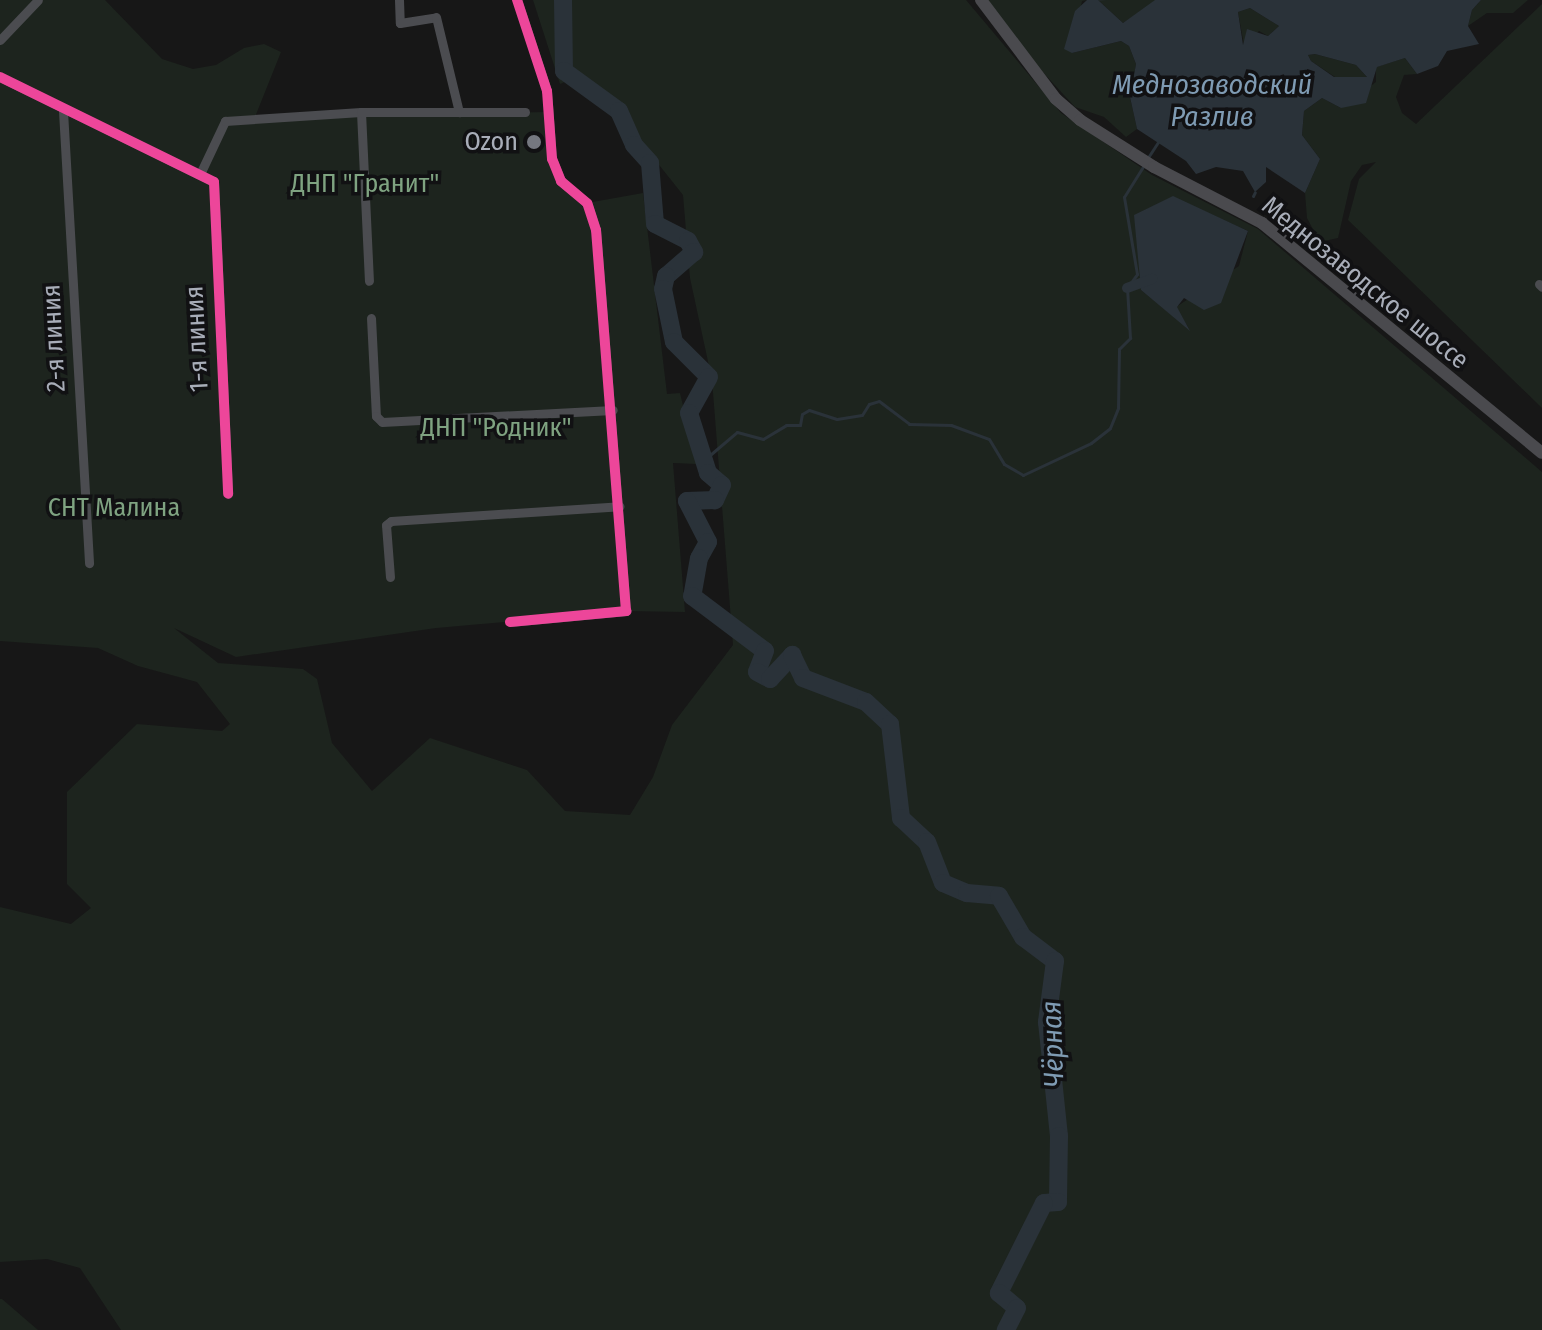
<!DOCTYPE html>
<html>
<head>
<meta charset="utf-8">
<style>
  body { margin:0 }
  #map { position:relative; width:1542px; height:1330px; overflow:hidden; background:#171717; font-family:"Fira Sans Condensed",sans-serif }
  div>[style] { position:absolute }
  .green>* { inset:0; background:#1d241e }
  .water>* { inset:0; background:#2a3239 }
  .stream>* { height:3px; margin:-1.5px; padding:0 1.5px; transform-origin:1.5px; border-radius:1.5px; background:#2a3239 }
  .canal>* { height:10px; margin:-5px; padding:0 5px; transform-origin:5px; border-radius:5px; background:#2a3239 }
  .river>* { height:18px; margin:-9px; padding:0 9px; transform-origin:9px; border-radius:9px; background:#2a3239 }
  .minor>* { height:9px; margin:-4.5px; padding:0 4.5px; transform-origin:4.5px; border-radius:4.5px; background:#4b4c50 }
  .secondary>* { height:12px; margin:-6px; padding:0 6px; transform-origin:6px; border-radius:6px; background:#4a4a4e }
  .cycleway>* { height:10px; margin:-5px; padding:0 5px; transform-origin:5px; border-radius:5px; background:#ed469a }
  .dots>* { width:22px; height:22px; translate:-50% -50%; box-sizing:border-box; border:4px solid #111113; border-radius:50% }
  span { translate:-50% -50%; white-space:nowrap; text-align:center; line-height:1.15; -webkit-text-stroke:7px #111113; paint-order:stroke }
  .poi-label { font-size:26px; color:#a8adb8 }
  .right { translate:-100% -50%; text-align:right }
  .park-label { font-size:26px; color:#7fa381 }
  .street-label { font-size:26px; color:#a8adb8 }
  .water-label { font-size:28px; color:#7f9bb3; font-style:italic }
</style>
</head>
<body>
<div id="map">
  <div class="green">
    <i style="clip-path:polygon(evenodd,0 0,105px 0,162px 59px,193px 69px,216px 65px,244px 48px,264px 44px,281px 52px,255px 117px,548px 112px,561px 182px,587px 203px,643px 193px,667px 394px,680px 393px,697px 464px,673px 463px,685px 612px,626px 611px,436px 628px,236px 657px,174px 628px,218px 663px,303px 669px,317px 679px,332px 743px,372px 791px,430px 738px,527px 770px,565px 811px,630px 815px,653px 777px,672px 725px,733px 645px,712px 380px,690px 278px,683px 195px,644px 146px,623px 106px,582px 75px,560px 84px,533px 0,966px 0,1061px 113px,1152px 175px,1258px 229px,1542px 472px,1542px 1330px,121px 1330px,80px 1268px,47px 1259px,0 1262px,0 907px,71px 924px,91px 908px,67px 884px,67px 792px,137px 724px,222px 731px,230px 724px,197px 682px,138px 666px,98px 648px,0 641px,0 0,1173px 197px,1248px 231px,1239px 266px,1176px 307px,1189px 329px,1141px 290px,1143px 211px,1173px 197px)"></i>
    <i style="clip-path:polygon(988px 0,1087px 0,1082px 1px,1072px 53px,1121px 41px,1129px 46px,1136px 64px,1130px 97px,1137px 129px,1126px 137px,1104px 117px,1075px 107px,1028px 56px)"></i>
    <i style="clip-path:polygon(1098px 0,1155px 0,1156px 2px,1123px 23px)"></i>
    <i style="clip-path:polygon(1481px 0,1528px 0,1513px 13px,1487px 13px,1468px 26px,1472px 10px)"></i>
    <i style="clip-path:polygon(1542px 4px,1542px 408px,1348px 220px,1359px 179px,1376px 162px,1362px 165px,1351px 181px,1338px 238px,1324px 241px,1317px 237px,1307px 218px,1305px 193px,1320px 159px,1302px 135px,1304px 111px,1322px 98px,1341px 108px,1376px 82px,1376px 67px,1405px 58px,1417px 74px,1404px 75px,1396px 97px,1402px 113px,1416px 124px)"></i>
    <i style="clip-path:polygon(1250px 8px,1279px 26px,1268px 36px,1259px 31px,1244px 45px,1238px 12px)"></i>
    <i style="clip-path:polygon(1315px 54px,1356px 65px,1367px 77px,1335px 77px,1311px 61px,1308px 55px)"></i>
    <i style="clip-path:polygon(0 1299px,2px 1299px,38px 1330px,0 1330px)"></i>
  </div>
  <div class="water">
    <i style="clip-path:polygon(evenodd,1087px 0,1098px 0,1123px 23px,1155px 0,1481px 0,1472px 10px,1468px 26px,1479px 44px,1447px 51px,1438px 66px,1417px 74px,1405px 58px,1377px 67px,1366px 103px,1341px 108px,1322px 98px,1304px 111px,1302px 135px,1320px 159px,1305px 193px,1266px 167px,1266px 182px,1255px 192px,1243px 171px,1216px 167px,1196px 174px,1186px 161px,1137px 129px,1130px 97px,1136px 64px,1129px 46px,1121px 41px,1072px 53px,1064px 49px,1075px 11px,1087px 0,1250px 8px,1279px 26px,1268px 36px,1247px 29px,1243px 45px,1238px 12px,1250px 8px,1087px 0,1315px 54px,1356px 65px,1367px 77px,1334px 77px,1311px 61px,1308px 55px,1315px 54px)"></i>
    <i style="clip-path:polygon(1173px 196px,1248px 231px,1221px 303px,1204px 310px,1184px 298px,1177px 307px,1190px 331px,1141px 290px,1134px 215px)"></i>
  </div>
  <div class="stream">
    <i style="left:1147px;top:159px;width:20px;rotate:-57deg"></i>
    <i style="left:1253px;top:196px;width:4px;rotate:-63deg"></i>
    <i style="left:704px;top:460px;width:43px;rotate:-40.3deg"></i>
    <i style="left:737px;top:432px;width:27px;rotate:15deg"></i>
    <i style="left:763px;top:439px;width:27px;rotate:-31deg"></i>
    <i style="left:786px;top:425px;width:14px"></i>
    <i style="left:800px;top:425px;width:11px;rotate:-80deg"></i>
    <i style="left:802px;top:414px;width:8px;rotate:-30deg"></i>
    <i style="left:809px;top:410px;width:29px;rotate:18deg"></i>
    <i style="left:837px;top:419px;width:25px;rotate:-9deg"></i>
    <i style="left:862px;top:415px;width:13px;rotate:-58deg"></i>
    <i style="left:869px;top:404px;width:10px;rotate:-17deg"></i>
    <i style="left:879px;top:401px;width:38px;rotate:37deg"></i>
    <i style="left:909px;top:424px;width:42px;rotate:1.4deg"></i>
    <i style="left:951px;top:425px;width:40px;rotate:20.2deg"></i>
    <i style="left:989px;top:439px;width:29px;rotate:59deg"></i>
    <i style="left:1004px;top:464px;width:22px;rotate:30deg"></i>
    <i style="left:1023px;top:475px;width:75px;rotate:-25.2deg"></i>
    <i style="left:1091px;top:443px;width:24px;rotate:-38deg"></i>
    <i style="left:1110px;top:428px;width:22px;rotate:-68deg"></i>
    <i style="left:1118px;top:408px;width:59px;rotate:-89deg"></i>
    <i style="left:1119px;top:349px;width:16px;rotate:-45deg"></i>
    <i style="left:1130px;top:338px;width:50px;rotate:-93.4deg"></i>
    <i style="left:1127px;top:288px;width:17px;rotate:-54deg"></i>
    <i style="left:1137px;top:274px;width:78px;rotate:-99.6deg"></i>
    <i style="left:1124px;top:197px;width:36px;rotate:-58deg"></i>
  </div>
  <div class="canal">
    <i style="left:1127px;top:288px;width:27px;rotate:-20deg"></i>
  </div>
  <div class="river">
    <i style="left:563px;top:0;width:71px;rotate:89.2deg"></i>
    <i style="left:564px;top:71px;width:68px;rotate:36deg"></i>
    <i style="left:619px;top:111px;width:37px;rotate:66deg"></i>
    <i style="left:634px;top:145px;width:24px;rotate:48deg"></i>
    <i style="left:650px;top:163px;width:61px;rotate:85.3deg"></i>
    <i style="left:655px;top:224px;width:37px;rotate:27deg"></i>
    <i style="left:688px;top:241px;width:13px;rotate:61deg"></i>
    <i style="left:694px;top:252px;width:37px;rotate:139deg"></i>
    <i style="left:666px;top:276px;width:13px;rotate:103deg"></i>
    <i style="left:663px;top:289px;width:54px;rotate:78.3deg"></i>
    <i style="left:674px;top:342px;width:49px;rotate:45deg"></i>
    <i style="left:709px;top:377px;width:41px;rotate:119.1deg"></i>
    <i style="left:689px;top:413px;width:63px;rotate:72.4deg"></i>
    <i style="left:708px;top:473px;width:18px;rotate:41deg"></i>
    <i style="left:722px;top:485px;width:17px;rotate:115deg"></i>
    <i style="left:715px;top:500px;width:28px;rotate:178deg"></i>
    <i style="left:687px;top:501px;width:46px;rotate:62.9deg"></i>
    <i style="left:708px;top:542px;width:18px;rotate:119deg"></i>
    <i style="left:699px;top:558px;width:39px;rotate:100deg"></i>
    <i style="left:692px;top:596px;width:91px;rotate:37deg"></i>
    <i style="left:765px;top:651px;width:22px;rotate:111deg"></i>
    <i style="left:757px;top:672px;width:15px;rotate:28deg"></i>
    <i style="left:770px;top:679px;width:33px;rotate:-47deg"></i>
    <i style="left:792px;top:655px;width:25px;rotate:64deg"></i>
    <i style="left:803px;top:678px;width:67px;rotate:20.9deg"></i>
    <i style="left:866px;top:702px;width:33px;rotate:43deg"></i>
    <i style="left:890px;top:724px;width:95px;rotate:83.3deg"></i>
    <i style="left:901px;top:818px;width:35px;rotate:43deg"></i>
    <i style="left:927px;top:842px;width:44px;rotate:68.7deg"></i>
    <i style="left:943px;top:883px;width:26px;rotate:23deg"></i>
    <i style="left:967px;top:893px;width:32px;rotate:5deg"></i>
    <i style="left:999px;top:896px;width:48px;rotate:59.7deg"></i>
    <i style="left:1023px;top:937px;width:40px;rotate:37deg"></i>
    <i style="left:1055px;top:961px;width:62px;rotate:97.5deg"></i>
    <i style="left:1047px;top:1022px;width:115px;rotate:84deg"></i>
    <i style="left:1059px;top:1136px;width:66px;rotate:90.9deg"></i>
    <i style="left:1058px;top:1202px;width:14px;rotate:176deg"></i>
    <i style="left:1044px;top:1203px;width:101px;rotate:116.6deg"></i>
    <i style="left:999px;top:1293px;width:23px;rotate:40deg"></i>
    <i style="left:1017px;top:1308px;width:25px;rotate:117deg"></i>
  </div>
  <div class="minor">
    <i style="left:399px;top:0;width:23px;rotate:88deg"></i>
    <i style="left:400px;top:23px;width:36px;rotate:-9deg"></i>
    <i style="left:436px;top:17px;width:98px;rotate:76.4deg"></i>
    <i style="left:0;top:40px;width:55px;rotate:-46.5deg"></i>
    <i style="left:0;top:77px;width:238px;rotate:26.1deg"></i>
    <i style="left:214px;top:182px;width:312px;rotate:87.4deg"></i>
    <i style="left:63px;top:111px;width:453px;rotate:86.7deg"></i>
    <i style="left:361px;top:112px;width:169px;rotate:87.3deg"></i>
    <i style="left:200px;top:174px;width:59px;rotate:-64.7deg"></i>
    <i style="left:225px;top:121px;width:136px;rotate:-3.8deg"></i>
    <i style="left:361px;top:112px;width:164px"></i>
    <i style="left:1539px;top:284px;width:4px;rotate:45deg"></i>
    <i style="left:371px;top:318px;width:98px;rotate:87.1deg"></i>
    <i style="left:376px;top:416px;width:8px;rotate:45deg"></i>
    <i style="left:382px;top:422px;width:231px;rotate:-3deg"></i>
    <i style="left:390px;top:577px;width:52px;rotate:-94.4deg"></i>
    <i style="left:386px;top:525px;width:6px;rotate:-39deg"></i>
    <i style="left:391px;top:521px;width:229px;rotate:-3.7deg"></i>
    <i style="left:510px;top:622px;width:117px;rotate:-5.4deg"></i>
    <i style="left:626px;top:611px;width:382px;rotate:-94.5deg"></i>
    <i style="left:596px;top:230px;width:28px;rotate:-108deg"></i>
    <i style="left:587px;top:203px;width:34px;rotate:-140deg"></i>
    <i style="left:561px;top:181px;width:24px;rotate:-112deg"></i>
    <i style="left:552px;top:159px;width:68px;rotate:-94.2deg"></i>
    <i style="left:547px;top:91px;width:96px;rotate:-108.2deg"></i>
  </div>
  <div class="secondary">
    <i style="left:981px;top:0;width:124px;rotate:52.9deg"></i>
    <i style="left:1056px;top:99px;width:32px;rotate:41deg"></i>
    <i style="left:1080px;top:120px;width:88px;rotate:32.4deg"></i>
    <i style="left:1154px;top:167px;width:122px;rotate:27.4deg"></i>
    <i style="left:1262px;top:223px;width:362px;rotate:39.4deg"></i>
  </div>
  <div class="cycleway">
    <i style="left:0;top:77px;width:238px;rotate:26.1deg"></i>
    <i style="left:214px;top:182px;width:312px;rotate:87.4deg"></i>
    <i style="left:510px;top:622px;width:117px;rotate:-5.4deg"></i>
    <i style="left:626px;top:611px;width:382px;rotate:-94.5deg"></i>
    <i style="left:596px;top:230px;width:28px;rotate:-108deg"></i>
    <i style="left:587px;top:203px;width:34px;rotate:-140deg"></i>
    <i style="left:561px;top:181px;width:24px;rotate:-112deg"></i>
    <i style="left:552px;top:159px;width:68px;rotate:-94.2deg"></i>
    <i style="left:547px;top:91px;width:96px;rotate:-108.2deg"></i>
  </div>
  <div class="dots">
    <i style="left:534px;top:142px;background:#757880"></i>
  </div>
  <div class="poi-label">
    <span class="right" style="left:518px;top:142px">Ozon</span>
  </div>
  <div class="park-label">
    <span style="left:365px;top:184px">ДНП "Гранит"</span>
    <span style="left:496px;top:428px">ДНП "Родник"</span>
    <span style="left:114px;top:508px">СНТ Малина</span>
  </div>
  <div class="street-label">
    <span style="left:1365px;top:283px;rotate:39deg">Меднозаводское шоссе</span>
    <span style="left:54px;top:338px;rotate:-93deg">2-я линия</span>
    <span style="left:197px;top:339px;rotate:-93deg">1-я линия</span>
  </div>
  <div class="water-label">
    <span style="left:1212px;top:101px">Меднозаводский<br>Разлив</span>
    <span style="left:1053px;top:1044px;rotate:-92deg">Чёрная</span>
  </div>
</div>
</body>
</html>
